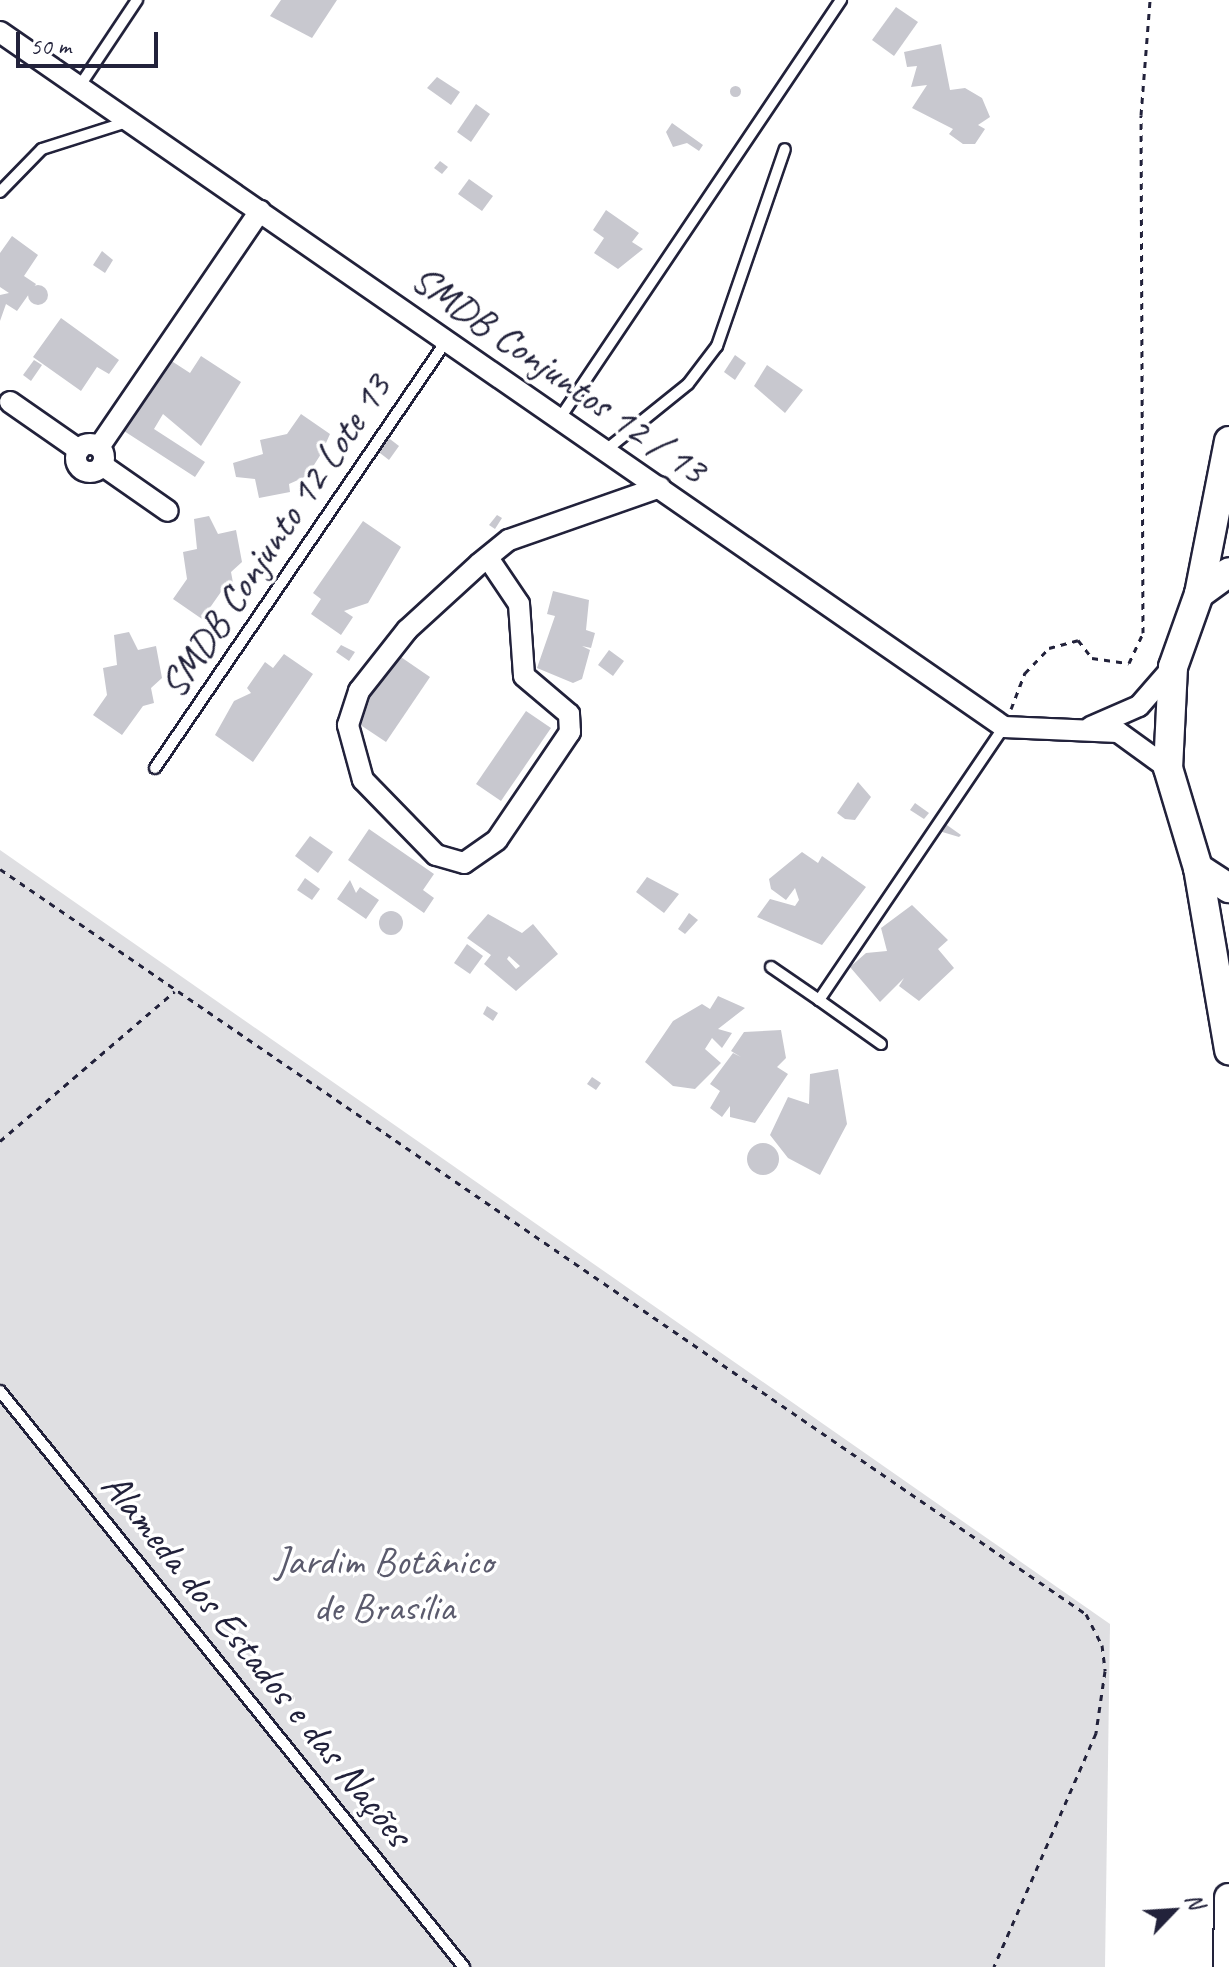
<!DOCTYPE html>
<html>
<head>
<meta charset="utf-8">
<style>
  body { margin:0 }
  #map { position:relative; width:1229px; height:1967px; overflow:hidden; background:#fff; font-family:Caveat,sans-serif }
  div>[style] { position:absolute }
  .green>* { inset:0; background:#dfdfe2 }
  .building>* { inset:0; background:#c8c8cf }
  .round { border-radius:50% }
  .path>* { height:3px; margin-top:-1.5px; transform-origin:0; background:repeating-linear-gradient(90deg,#22223b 0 6px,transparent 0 12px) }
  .roads { filter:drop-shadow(2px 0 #22223b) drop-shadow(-2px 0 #22223b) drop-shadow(0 2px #22223b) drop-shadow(0 -2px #22223b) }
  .lane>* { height:10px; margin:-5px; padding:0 5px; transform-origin:5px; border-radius:5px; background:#fff }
  .street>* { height:20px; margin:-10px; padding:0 10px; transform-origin:10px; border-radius:10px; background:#fff }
  .street>.ring { margin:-10px; padding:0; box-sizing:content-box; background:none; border:20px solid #fff; border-radius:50% }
  .secondary>* { height:28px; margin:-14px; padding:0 14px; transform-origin:14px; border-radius:14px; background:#fff }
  span { translate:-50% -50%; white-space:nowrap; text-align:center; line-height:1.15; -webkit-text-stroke:7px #fff; paint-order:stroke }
  .street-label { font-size:40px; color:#22223b }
  .park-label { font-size:40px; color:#5b5b6d }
  .north { position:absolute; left:1133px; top:1871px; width:80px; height:80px; -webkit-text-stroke:6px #fff; paint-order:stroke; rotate:65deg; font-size:22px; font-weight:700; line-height:32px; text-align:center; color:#22223b }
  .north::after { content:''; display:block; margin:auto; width:28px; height:36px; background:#22223b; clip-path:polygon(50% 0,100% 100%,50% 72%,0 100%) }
  .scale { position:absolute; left:16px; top:32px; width:142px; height:36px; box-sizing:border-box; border:4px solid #22223b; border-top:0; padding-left:10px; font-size:24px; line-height:28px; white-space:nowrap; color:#22223b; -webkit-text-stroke:6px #fff; paint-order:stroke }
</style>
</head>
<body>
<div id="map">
  <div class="green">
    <i style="clip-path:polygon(0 850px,1110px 1624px,1105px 1967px,0 1967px)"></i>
  </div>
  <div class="building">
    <i style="clip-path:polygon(281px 0,337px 0,312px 38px,270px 16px)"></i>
    <i style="clip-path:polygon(896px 7px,918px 22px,894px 56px,872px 40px)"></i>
    <i style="clip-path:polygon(941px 44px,950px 90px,965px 88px,982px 98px,990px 117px,978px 125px,985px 129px,975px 144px,963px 144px,949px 134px,953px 129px,912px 108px,927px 85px,911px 87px,917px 66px,907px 67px,904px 52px)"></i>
    <i style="clip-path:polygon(437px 77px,460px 92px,451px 105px,427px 88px)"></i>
    <i class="round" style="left:729.5px;top:85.5px;width:11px;height:11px"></i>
    <i style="clip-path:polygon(476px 104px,490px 114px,471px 142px,457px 132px)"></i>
    <i style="clip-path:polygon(672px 123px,703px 145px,699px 151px,687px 143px,673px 147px,666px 132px)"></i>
    <i style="clip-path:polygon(440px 161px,448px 167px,442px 174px,434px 168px)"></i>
    <i style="clip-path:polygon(469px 179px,493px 196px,482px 211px,458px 194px)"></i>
    <i style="clip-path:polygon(606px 210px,639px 233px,632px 242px,643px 249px,618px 269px,594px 253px,604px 238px,593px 230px)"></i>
    <i style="clip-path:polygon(12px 236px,38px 255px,24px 276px,36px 284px,17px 311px,6px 304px,0 321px,0 295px,9px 293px,0 287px,0 253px)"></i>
    <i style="clip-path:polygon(102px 251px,113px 260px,105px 273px,93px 265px)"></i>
    <i class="round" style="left:28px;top:285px;width:20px;height:20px"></i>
    <i style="clip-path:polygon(61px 318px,119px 360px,109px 374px,97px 367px,81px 391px,33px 357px)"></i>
    <i style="clip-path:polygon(735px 355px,746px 363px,735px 380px,724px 372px)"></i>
    <i style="clip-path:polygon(201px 356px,241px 382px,201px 446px,163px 414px,154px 429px,205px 462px,195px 477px,124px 431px,170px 360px,190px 373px)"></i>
    <i style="clip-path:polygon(34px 360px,42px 365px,31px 381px,23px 375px)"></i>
    <i style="clip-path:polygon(767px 365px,803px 390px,785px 413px,754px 386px)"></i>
    <i style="clip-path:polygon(301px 414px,330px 434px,321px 454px,307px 476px,289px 484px,290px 492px,259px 498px,255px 479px,236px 477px,233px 463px,263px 454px,260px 440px,287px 434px)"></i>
    <i style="clip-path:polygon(386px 436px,399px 446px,389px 460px,376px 450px)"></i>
    <i style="clip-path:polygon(497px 515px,502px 518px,495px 529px,489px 525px)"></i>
    <i style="clip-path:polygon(209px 516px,218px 534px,236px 530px,242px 562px,231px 572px,234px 588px,223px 589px,202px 619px,173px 599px,187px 579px,183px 552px,197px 549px,194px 519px)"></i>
    <i style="clip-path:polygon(363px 521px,401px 547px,368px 603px,344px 611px,353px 617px,341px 635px,311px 614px,321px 599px,313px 593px)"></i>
    <i style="clip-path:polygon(553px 591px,589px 600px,586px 630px,595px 633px,591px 648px,582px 646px,590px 650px,582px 679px,573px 683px,537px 668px,555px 616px,547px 614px)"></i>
    <i style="clip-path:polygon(129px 632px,138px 650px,156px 646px,162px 678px,151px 688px,154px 703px,143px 706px,122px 735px,93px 715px,107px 695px,103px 668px,117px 665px,114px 635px)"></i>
    <i style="clip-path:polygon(341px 645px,355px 652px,349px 661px,336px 652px)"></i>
    <i style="clip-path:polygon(609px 650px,624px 661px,613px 676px,598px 665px)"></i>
    <i style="clip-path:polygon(395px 653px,430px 677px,386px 742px,356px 722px,357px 713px)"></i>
    <i style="clip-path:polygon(284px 654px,313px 674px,253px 762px,215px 735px,234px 701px,251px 693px,247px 688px,265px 662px,273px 668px)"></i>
    <i style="clip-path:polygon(526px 711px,551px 728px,501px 801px,476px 784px)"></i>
    <i style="clip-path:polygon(858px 782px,871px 797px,855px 820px,845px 819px,837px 813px)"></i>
    <i style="clip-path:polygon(915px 803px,929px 813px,924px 819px,910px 810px)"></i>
    <i style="clip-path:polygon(944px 823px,961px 835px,959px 837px,939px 831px)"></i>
    <i style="clip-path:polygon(369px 829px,434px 874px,423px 890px,434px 898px,424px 913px,348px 860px)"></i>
    <i style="clip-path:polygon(310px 836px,333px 852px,318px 873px,295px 856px)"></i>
    <i style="clip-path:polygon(802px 852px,818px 863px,822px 856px,866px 887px,822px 945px,757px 917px,770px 899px,795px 906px,799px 900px,795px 888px,786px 900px,771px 889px,769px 879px)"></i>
    <i style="clip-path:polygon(647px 877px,679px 894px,664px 913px,636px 892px)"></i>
    <i style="clip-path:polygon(305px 878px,320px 889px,312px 900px,297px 890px)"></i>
    <i style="clip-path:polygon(350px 880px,356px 893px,360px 887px,379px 900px,366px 919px,337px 899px)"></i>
    <i style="clip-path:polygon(912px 905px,948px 940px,938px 949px,954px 968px,919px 1001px,899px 986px,904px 978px,880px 1002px,850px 967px,866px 953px,887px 951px,881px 928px)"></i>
    <i class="round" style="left:379px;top:911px;width:24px;height:24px"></i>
    <i style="clip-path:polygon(689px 913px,698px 920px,685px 934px,678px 929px)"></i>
    <i style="clip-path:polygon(evenodd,488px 914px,522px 933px,533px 924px,558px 954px,516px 991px,484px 964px,491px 955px,467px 938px,488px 914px,509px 956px,520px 966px,516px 969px,507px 959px,509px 956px)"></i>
    <i style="clip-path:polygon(467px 944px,483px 956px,470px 974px,454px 963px)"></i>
    <i style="clip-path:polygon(718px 996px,745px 1008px,718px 1029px,732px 1033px,722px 1048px,712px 1038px,705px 1049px,721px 1063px,695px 1089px,673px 1086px,645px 1062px,673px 1021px,702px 1004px,710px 1009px)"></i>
    <i style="clip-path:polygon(487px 1006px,498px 1013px,493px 1021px,483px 1014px)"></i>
    <i style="clip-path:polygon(781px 1030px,786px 1058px,777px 1067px,788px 1074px,755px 1123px,730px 1117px,730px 1106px,722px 1117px,710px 1108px,720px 1091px,710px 1084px,733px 1053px,741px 1057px,731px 1051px,744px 1032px)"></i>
    <i style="clip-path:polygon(838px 1069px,847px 1124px,820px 1175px,788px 1158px,770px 1135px,788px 1097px,809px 1104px,810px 1074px)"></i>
    <i style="clip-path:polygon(592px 1077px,601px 1083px,596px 1090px,587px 1084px)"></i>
    <i class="round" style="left:747px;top:1143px;width:32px;height:32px"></i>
  </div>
  <div class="path">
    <i style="left:1011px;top:709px;width:39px;rotate:-69deg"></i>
    <i style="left:1025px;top:673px;width:35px;rotate:-46deg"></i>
    <i style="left:1049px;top:648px;width:30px;rotate:-15deg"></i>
    <i style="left:1078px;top:640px;width:23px;rotate:52deg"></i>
    <i style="left:1092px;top:658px;width:37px;rotate:8deg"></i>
    <i style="left:1129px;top:663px;width:33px;rotate:-65deg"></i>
    <i style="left:1143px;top:633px;width:518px;rotate:-90.22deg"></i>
    <i style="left:1141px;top:115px;width:115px;rotate:-85.5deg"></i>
    <i style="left:0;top:869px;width:1317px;rotate:34.45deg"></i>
    <i style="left:1086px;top:1614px;width:35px;rotate:63deg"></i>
    <i style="left:1102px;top:1645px;width:26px;rotate:83deg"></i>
    <i style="left:1105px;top:1671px;width:63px;rotate:98.3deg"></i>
    <i style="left:1096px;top:1733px;width:255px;rotate:113.6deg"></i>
    <i style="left:0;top:1141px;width:230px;rotate:-40.6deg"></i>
  </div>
  <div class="roads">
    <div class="lane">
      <i style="left:79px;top:87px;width:105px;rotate:-56.3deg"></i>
      <i style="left:0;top:192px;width:60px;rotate:-45.7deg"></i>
      <i style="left:42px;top:149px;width:89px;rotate:-17.6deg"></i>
      <i style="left:560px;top:418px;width:504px;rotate:-56.09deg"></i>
      <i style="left:606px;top:450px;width:105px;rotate:-38.8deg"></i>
      <i style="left:688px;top:384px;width:48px;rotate:-52.7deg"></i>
      <i style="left:717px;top:346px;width:208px;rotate:-71deg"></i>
      <i style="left:155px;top:768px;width:518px;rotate:-55.7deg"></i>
      <i style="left:771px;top:967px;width:58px;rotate:34.5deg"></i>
      <i style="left:819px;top:1000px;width:330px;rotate:-55.9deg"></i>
      <i style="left:819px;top:1000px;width:76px;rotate:35.4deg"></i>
      <i style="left:0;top:1391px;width:740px;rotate:51.15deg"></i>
    </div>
    <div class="street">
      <i style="left:0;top:32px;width:1221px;rotate:34.69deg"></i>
      <i style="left:1004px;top:727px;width:114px;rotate:2.5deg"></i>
      <i style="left:1118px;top:732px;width:62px;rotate:35.8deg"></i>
      <i style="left:10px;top:402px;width:84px;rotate:34.8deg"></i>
      <i class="ring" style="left:76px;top:444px;width:8px;height:8px"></i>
      <i style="left:99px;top:447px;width:286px;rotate:-55.7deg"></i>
      <i style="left:102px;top:465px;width:80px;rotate:34.9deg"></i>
      <i style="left:488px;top:558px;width:55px;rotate:56deg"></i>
      <i style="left:519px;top:604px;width:72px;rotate:86deg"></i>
      <i style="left:524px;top:676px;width:59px;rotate:40.2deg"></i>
      <i style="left:569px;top:714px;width:18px;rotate:87deg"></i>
      <i style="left:570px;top:732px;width:130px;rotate:124.1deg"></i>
      <i style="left:497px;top:840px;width:40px;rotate:145.1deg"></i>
      <i style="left:464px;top:863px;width:29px;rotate:-164deg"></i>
      <i style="left:436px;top:855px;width:105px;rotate:-134.2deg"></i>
      <i style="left:363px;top:780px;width:57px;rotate:-105.3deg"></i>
      <i style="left:348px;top:725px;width:36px;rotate:-72deg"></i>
      <i style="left:359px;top:691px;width:78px;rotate:-51.8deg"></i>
      <i style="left:407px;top:630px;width:98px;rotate:-42.5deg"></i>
      <i style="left:479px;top:564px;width:38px;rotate:-39deg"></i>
      <i style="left:509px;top:540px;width:160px;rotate:-19.3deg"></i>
      <i style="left:1091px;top:727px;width:52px;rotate:-23.6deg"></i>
      <i style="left:1139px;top:706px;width:52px;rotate:-48.9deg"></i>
    </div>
    <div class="secondary">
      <i style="left:1229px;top:441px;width:156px;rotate:101.1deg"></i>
      <i style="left:1199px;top:594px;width:77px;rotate:109.6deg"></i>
      <i style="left:1173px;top:667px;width:101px;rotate:92.8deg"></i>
      <i style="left:1168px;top:768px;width:104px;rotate:73.3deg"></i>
      <i style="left:1198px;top:868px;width:185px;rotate:80.3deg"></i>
      <i style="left:1199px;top:594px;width:37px;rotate:-36deg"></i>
      <i style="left:1198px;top:868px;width:37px;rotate:33deg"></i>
      <i style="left:1228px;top:1967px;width:69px;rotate:-89.2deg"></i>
    </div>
  </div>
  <div class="street-label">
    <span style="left:559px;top:374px;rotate:35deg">SMDB Conjuntos 12 / 13</span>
    <span style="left:275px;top:536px;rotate:-56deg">SMDB Conjunto 12 Lote 13</span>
    <span style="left:257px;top:1659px;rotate:51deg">Alameda dos Estados e das Nações</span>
  </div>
  <div class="park-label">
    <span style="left:384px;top:1584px">Jardim Botânico<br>de Brasília</span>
  </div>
  <div class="north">N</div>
  <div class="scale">50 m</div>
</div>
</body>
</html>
